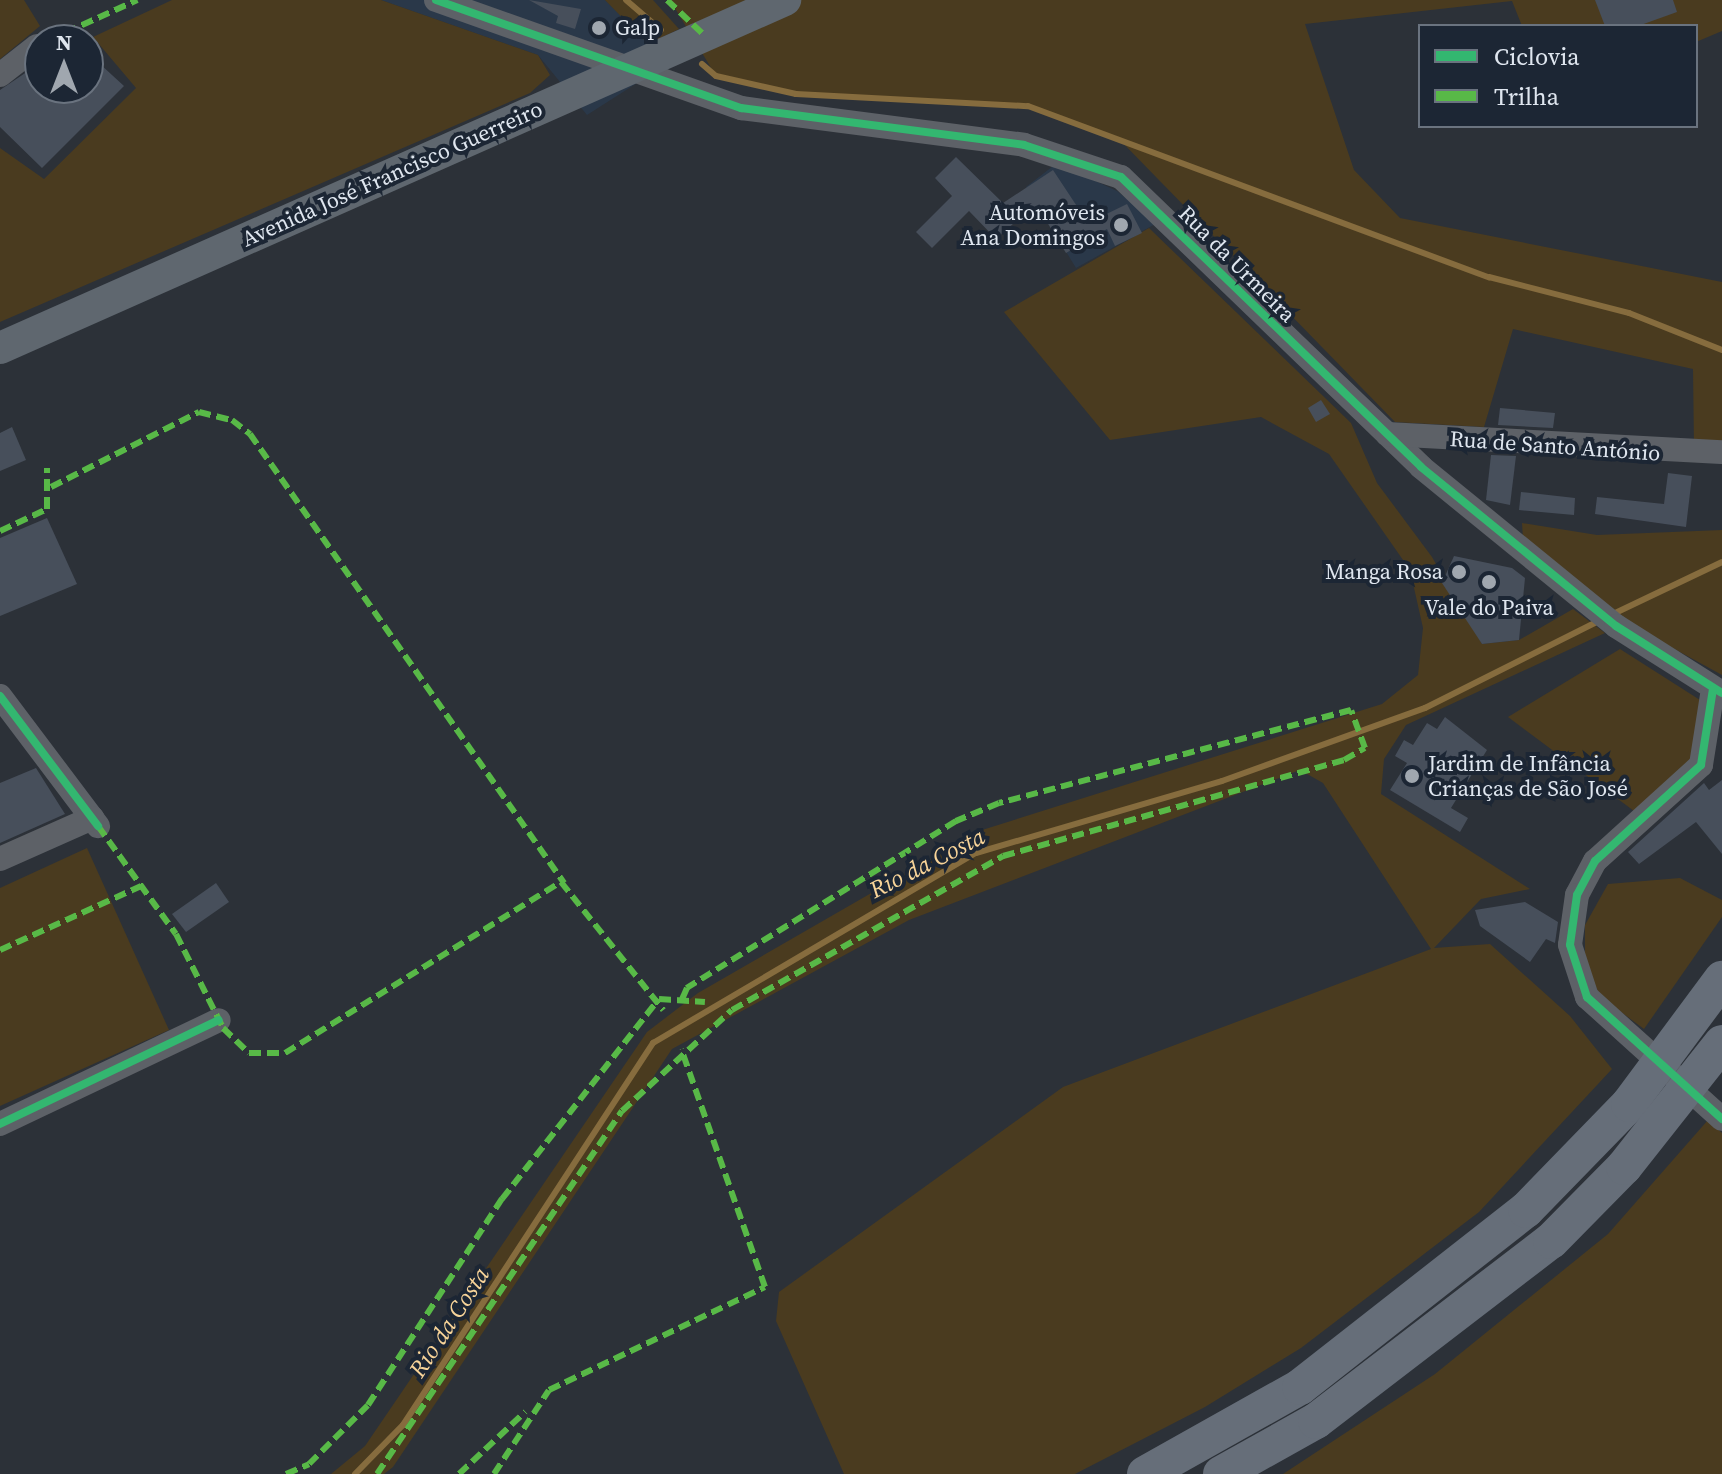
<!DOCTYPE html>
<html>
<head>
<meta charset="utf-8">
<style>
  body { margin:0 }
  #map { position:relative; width:1722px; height:1474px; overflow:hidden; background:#2c3138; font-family:"Source Serif 4",serif }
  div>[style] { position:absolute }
  .built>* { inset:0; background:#2a3849 }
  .green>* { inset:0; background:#4a3b1f }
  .stream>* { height:6px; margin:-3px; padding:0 3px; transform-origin:3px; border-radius:3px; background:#866c3e }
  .building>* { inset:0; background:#474f5b }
  .minor>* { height:24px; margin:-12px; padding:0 12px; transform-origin:12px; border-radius:12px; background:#5d6167 }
  .major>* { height:32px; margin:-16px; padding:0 16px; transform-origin:16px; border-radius:16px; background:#5f676f }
  .highway>* { height:36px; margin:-18px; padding:0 18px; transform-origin:18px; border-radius:18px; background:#666e79 }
  .quiet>* { height:6px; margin-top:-3px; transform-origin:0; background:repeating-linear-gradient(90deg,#58b947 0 12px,transparent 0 18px) }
  .cycleway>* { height:8px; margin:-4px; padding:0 4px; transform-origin:4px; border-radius:4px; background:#33b770 }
  .dots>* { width:22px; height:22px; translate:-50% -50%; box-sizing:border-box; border:4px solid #1c2634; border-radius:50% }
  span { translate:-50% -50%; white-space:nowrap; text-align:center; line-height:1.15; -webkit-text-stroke:8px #1c2634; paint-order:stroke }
  .poi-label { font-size:22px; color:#dfe6ef }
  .left { translate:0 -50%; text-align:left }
  .right { translate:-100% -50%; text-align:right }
  .street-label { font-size:22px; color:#dfe6ef }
  .water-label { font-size:24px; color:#f8d499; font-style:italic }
  .legend { position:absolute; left:1418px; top:24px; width:280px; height:104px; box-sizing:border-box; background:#1c2634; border:2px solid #6a737f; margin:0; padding:10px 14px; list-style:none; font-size:24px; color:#dfe6ef }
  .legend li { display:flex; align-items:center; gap:16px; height:40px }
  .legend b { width:40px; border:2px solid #6a737f }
  .north { position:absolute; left:24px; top:24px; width:80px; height:80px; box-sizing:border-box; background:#1c2634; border:2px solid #6a737f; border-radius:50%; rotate:0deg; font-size:22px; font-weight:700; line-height:32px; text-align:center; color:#dfe6ef }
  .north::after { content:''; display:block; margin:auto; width:28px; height:36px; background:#a0a7af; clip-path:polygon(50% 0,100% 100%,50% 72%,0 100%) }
</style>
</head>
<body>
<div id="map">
  <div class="built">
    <i style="clip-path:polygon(381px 0,605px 0,670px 62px,587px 115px,538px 55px)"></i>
    <i style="clip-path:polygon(1057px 163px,1117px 191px,1157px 223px,1076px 268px,1043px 214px,1026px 223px,1018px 210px,1033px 201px,1026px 187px)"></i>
  </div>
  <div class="green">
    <i style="clip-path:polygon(0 0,24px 0,40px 26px,0 59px)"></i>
    <i style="clip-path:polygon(172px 0,381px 0,538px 55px,550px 75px,530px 93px,0 322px,0 148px,44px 179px,136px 88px,93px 37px)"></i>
    <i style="clip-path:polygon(605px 0,653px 0,679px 29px,648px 44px)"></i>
    <i style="clip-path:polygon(670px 0,1722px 0,1722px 31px,1696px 42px,1696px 26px,1522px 26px,1512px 1px,1305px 24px,1354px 170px,1400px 218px,1722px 282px,1722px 444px,1694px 448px,1693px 369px,1513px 329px,1484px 427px,1395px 422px,1116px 136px,1028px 106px,796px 94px,716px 76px)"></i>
    <i style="clip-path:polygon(1149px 228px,1351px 423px,1377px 483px,1432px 557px,1482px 644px,1519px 640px,1573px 609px,1605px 633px,1406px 725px,1384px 759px,1381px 794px,1530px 889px,1481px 899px,1434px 948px,1490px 944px,1570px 1016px,1612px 1069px,1479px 1212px,1301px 1348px,1205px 1407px,1075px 1474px,844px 1474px,776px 1321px,779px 1292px,1063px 1087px,1431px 949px,1323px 783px,1300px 770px,909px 920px,672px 1049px,393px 1467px,384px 1474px,331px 1474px,365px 1446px,647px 1032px,698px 993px,979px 831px,1382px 704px,1418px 675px,1423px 628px,1410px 570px,1329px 454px,1261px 417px,1110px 440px,1004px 312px)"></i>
    <i style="clip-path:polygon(1522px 523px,1597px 535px,1722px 530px,1722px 675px,1638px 629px,1523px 539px)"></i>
    <i style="clip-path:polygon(1620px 649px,1700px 700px,1692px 758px,1634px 811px,1508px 717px)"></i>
    <i style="clip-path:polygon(87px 848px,169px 1030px,0 1106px,0 888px)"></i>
    <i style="clip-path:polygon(1680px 878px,1722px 900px,1722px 917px,1644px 1029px,1602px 998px,1585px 968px,1585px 925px,1608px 884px)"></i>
    <i style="clip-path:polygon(1708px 1120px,1722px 1133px,1722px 1474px,1283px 1474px,1435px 1374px,1608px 1234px)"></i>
  </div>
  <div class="stream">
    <i style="left:626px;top:0;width:46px;rotate:40.6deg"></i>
    <i style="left:702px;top:64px;width:18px;rotate:41deg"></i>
    <i style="left:716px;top:76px;width:82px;rotate:12.7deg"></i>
    <i style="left:796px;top:94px;width:232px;rotate:3deg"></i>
    <i style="left:1028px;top:106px;width:492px;rotate:20.4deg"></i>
    <i style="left:1489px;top:277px;width:145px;rotate:14.4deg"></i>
    <i style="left:1629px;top:313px;width:100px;rotate:21.7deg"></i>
    <i style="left:1611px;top:615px;width:123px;rotate:-25.5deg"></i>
    <i style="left:355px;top:1474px;width:69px;rotate:-45.6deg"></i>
    <i style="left:403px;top:1425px;width:457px;rotate:-56.8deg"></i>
    <i style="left:653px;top:1043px;width:375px;rotate:-30.5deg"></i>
    <i style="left:976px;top:853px;width:256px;rotate:-16.3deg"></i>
    <i style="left:1222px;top:781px;width:216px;rotate:-19.8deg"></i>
    <i style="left:1425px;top:708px;width:197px;rotate:-26.6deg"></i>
  </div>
  <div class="building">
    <i style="clip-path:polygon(529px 0,581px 9px,575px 29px,556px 23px,558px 16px)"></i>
    <i style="clip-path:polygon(1595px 0,1673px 0,1677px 12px,1638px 26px,1605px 26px)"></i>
    <i style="clip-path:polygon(88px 53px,124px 86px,42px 168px,0 127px,0 90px,40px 63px,40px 88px,88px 88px)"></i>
    <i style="clip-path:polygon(956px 157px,1003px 203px,1053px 170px,1088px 223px,1127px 204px,1142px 233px,1115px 246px,1107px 229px,1066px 253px,1042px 214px,1026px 223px,1022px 216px,996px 239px,969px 211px,932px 248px,916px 232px,952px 196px,935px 178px)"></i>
    <i style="clip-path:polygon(1321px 400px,1330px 414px,1316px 422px,1308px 408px)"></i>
    <i style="clip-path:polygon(1500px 408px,1555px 413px,1553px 428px,1498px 425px)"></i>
    <i style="clip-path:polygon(12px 427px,26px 460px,0 471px,0 433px)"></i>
    <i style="clip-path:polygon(1491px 455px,1516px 456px,1510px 505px,1486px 500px)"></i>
    <i style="clip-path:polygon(1668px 473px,1692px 476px,1686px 527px,1595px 514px,1597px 497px,1664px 504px)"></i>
    <i style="clip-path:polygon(1521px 492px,1575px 498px,1574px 515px,1519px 510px)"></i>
    <i style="clip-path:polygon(47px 518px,77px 584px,0 616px,0 538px)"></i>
    <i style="clip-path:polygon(1454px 556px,1512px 568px,1525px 578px,1519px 640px,1482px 644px,1442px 583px)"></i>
    <i style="clip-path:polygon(1445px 717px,1487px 750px,1451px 808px,1468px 818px,1460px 832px,1390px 790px,1407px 763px,1395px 756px,1404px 740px,1413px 745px,1427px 723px,1437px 729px)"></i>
    <i style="clip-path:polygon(36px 768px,65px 814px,0 843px,0 783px)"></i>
    <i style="clip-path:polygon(1722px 780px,1722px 854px,1696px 822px,1639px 864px,1628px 852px,1704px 783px,1709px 790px)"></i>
    <i style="clip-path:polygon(216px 883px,229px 902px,186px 932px,172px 914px)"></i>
    <i style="clip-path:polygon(1525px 902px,1558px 922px,1555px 943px,1546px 939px,1530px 962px,1480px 926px,1475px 910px)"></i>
  </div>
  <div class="minor">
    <i style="left:436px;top:0;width:324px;rotate:19.5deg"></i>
    <i style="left:741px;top:108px;width:285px;rotate:7.4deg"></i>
    <i style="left:1024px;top:145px;width:102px;rotate:18.3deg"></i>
    <i style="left:1121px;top:177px;width:417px;rotate:44deg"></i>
    <i style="left:1421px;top:467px;width:252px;rotate:39.2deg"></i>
    <i style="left:1616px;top:626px;width:125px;rotate:32.3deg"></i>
    <i style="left:0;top:75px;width:47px;rotate:-38.1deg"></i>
    <i style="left:1387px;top:434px;width:335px;rotate:3.1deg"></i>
    <i style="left:1713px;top:689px;width:77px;rotate:99deg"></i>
    <i style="left:1701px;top:765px;width:143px;rotate:137.8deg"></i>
    <i style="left:1595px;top:861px;width:38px;rotate:118deg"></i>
    <i style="left:1577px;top:895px;width:50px;rotate:98deg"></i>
    <i style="left:1570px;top:945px;width:55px;rotate:71.9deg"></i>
    <i style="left:1587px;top:997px;width:182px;rotate:42.1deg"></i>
    <i style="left:0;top:696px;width:163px;rotate:53deg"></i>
    <i style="left:0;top:859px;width:101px;rotate:-24deg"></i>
    <i style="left:0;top:1124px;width:242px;rotate:-25.4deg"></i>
  </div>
  <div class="major">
    <i style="left:0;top:348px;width:859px;rotate:-23.91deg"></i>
  </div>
  <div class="highway">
    <i style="left:1145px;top:1474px;width:178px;rotate:-29.3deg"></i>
    <i style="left:1300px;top:1387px;width:287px;rotate:-38.1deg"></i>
    <i style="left:1526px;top:1210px;width:148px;rotate:-45.8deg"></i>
    <i style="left:1629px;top:1104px;width:156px;rotate:-53.4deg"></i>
    <i style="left:1221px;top:1474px;width:109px;rotate:-29.2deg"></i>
    <i style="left:1316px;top:1421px;width:296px;rotate:-37.5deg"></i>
    <i style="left:1551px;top:1241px;width:104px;rotate:-45.4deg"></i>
    <i style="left:1624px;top:1167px;width:158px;rotate:-51.7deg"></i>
  </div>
  <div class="quiet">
    <i style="left:667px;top:0;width:51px;rotate:43.4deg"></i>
    <i style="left:49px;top:40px;width:97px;rotate:-24.4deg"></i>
    <i style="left:37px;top:46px;width:4px;rotate:-34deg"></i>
    <i style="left:51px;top:487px;width:166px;rotate:-26.9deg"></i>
    <i style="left:199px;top:412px;width:34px;rotate:14deg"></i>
    <i style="left:232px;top:420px;width:23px;rotate:38deg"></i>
    <i style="left:250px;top:434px;width:548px;rotate:55.03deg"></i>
    <i style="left:0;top:531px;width:52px;rotate:-25.1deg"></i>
    <i style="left:47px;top:509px;width:41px;rotate:-90deg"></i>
    <i style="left:98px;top:826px;width:133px;rotate:54.2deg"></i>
    <i style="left:176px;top:934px;width:105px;rotate:63.4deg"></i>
    <i style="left:223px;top:1028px;width:36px;rotate:44deg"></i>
    <i style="left:249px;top:1053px;width:36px"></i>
    <i style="left:285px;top:1053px;width:325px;rotate:-31.8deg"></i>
    <i style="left:561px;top:882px;width:164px;rotate:51.4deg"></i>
    <i style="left:0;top:950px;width:155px;rotate:-24.4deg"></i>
    <i style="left:286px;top:1474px;width:25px;rotate:-23deg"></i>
    <i style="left:309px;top:1464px;width:83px;rotate:-45deg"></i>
    <i style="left:368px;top:1405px;width:246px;rotate:-57deg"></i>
    <i style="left:502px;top:1199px;width:254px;rotate:-51.9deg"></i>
    <i style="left:659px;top:999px;width:46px;rotate:3.7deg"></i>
    <i style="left:377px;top:1474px;width:438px;rotate:-56deg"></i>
    <i style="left:622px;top:1111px;width:149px;rotate:-42.6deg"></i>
    <i style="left:732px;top:1010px;width:312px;rotate:-29.6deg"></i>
    <i style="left:1003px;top:856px;width:354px;rotate:-15.7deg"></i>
    <i style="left:1344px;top:760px;width:24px;rotate:-30deg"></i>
    <i style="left:1365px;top:748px;width:40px;rotate:-110.2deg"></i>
    <i style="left:1351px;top:710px;width:364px;rotate:165.2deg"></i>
    <i style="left:999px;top:803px;width:47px;rotate:157.3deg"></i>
    <i style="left:956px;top:821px;width:317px;rotate:148.2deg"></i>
    <i style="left:687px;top:988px;width:12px;rotate:114deg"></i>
    <i style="left:459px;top:1474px;width:91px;rotate:-43.2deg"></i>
    <i style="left:494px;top:1474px;width:100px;rotate:-56.8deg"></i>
    <i style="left:549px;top:1390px;width:239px;rotate:-25.5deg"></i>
    <i style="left:765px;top:1287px;width:252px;rotate:-109.4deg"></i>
  </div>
  <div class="cycleway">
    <i style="left:436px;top:0;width:324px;rotate:19.5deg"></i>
    <i style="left:741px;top:108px;width:285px;rotate:7.4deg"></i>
    <i style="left:1024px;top:145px;width:102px;rotate:18.3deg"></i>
    <i style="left:1121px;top:177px;width:417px;rotate:44deg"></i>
    <i style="left:1421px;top:467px;width:252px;rotate:39.2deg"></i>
    <i style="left:1616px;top:626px;width:125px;rotate:32.3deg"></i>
    <i style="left:1713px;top:689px;width:77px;rotate:99deg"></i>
    <i style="left:1701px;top:765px;width:143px;rotate:137.8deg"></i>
    <i style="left:1595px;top:861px;width:38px;rotate:118deg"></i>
    <i style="left:1577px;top:895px;width:50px;rotate:98deg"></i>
    <i style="left:1570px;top:945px;width:55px;rotate:71.9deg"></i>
    <i style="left:1587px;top:997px;width:182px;rotate:42.1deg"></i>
    <i style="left:0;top:696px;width:163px;rotate:53deg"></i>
    <i style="left:0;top:1124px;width:242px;rotate:-25.4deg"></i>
  </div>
  <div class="dots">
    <i style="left:599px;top:28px;background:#a0a7af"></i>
    <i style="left:1121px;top:225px;background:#a0a7af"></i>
    <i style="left:1459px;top:572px;background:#a0a7af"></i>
    <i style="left:1489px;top:582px;background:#a0a7af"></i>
    <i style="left:1412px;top:776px;background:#a0a7af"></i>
  </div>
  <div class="poi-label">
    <span class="left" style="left:615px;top:28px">Galp</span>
    <span class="right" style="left:1105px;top:225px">Automóveis<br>Ana Domingos</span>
    <span class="right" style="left:1443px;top:572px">Manga Rosa</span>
    <span style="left:1489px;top:608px">Vale do Paiva</span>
    <span class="left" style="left:1428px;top:776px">Jardim de Infância<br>Crianças de São José</span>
  </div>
  <div class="street-label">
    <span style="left:392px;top:174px;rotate:-24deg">Avenida José Francisco Guerreiro</span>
    <span style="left:1237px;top:264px;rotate:45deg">Rua da Urmeira</span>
    <span style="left:1555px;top:446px;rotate:4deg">Rua de Santo António</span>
  </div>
  <div class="water-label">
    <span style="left:927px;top:863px;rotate:-27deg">Rio da Costa</span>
    <span style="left:449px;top:1322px;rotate:-57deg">Rio da Costa</span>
  </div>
  <ul class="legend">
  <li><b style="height:10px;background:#33b770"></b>Ciclovia</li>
  <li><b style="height:10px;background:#58b947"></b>Trilha</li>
  </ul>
  <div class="north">N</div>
</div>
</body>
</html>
